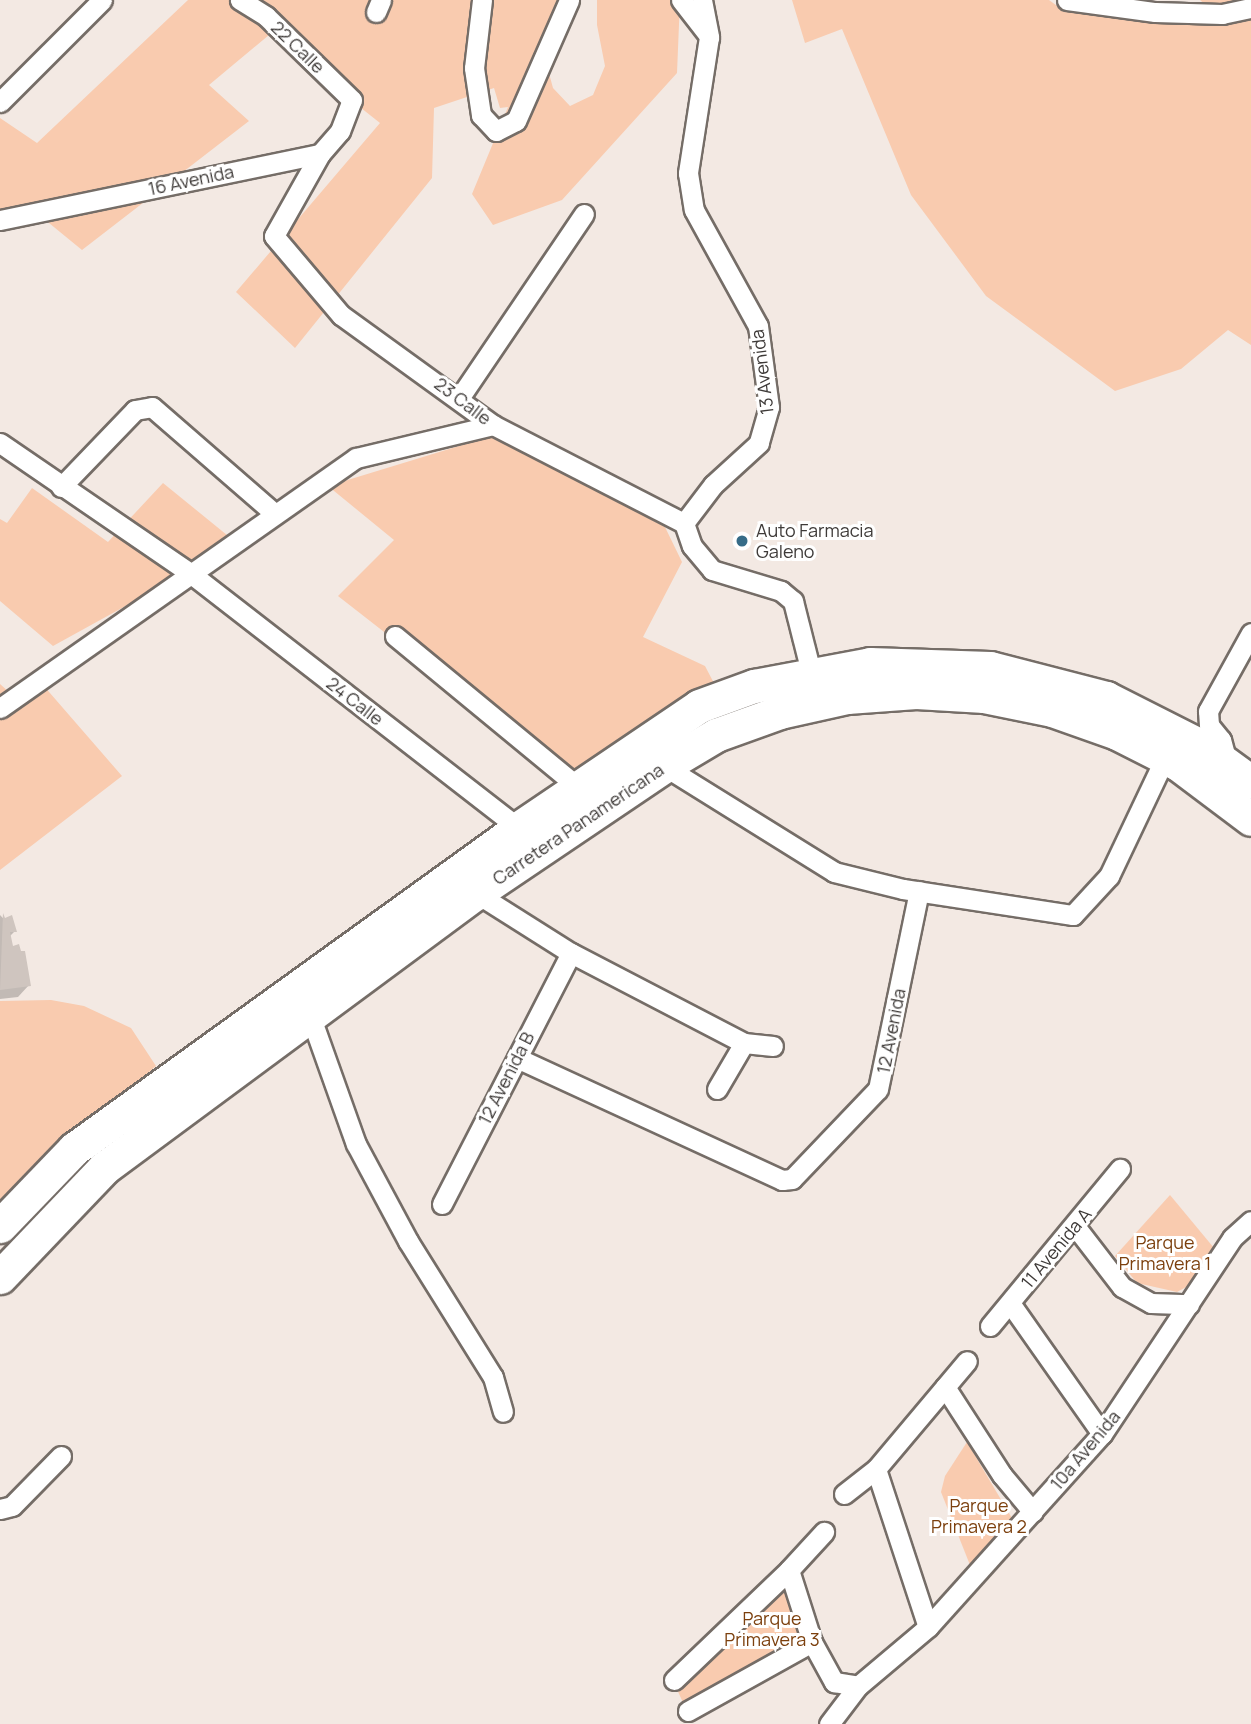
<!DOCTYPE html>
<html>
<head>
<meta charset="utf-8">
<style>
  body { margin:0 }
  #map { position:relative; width:1251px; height:1724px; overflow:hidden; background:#f3e9e3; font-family:Manrope,sans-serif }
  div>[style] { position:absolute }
  .green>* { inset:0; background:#f9cbaf }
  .shadow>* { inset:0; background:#0003 }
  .building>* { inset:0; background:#cfc5bf }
  .roads { filter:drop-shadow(2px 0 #756d67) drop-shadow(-2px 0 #756d67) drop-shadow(0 2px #756d67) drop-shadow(0 -2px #756d67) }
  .street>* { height:19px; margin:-9.5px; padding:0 9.5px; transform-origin:9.5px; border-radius:9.5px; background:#fff }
  .highway>* { height:33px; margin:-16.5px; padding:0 16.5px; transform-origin:16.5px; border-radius:16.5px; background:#fff }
  .dots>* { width:19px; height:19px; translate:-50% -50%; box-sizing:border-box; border:4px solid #fff; border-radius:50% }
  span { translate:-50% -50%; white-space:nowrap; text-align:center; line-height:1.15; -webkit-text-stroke:6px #fff; paint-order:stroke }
  .street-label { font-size:18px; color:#3e3a38 }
  .poi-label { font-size:18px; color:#3e3a38 }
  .left { translate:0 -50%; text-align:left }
  .park-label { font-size:18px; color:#7c400e }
</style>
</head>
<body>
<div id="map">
  <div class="green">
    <i style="clip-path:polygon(188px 0,561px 0,541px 44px,553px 88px,570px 106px,593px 95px,605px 66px,597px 25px,597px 0,680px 0,677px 73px,562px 200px,493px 225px,472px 194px,508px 107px,500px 108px,494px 88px,434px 108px,432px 178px,295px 348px,236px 292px,380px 123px,269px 35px,209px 85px,249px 121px,82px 250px,27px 205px,0 230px,0 118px,37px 143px)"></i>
    <i style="clip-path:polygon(792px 0,1049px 0,1064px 11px,1227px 24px,1200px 0,1251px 0,1251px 345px,1228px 330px,1181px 369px,1115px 391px,986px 296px,911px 195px,842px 29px,805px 43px)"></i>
    <i style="clip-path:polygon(495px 435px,665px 527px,682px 562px,643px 637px,705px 666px,716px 687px,566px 774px,338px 596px,394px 540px,328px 486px)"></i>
    <i style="clip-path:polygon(163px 483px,238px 544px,53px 646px,0 601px,0 519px,7px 523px,32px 488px,108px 542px)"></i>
    <i style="clip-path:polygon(0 684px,21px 703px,43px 685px,122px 776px,0 870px)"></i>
    <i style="clip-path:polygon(51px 1000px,84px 1006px,131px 1028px,156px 1066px,26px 1178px,0 1207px,0 1001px)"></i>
    <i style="clip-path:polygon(1170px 1195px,1214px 1248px,1188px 1286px,1177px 1292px,1137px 1283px,1115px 1256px)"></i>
    <i style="clip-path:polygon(967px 1442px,1016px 1525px,970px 1565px,941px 1492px,945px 1476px)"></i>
    <i style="clip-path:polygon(787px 1578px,807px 1641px,686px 1709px,674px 1683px)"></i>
  </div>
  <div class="shadow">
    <i style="clip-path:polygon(0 915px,15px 931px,9px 937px,11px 949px,29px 985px,18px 997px,0 999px)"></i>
  </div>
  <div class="building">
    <i style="clip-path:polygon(3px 913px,5px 918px,12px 915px,17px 932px,10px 932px,13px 946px,19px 944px,21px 951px,25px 951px,31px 986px,0 990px)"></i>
  </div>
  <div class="roads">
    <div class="street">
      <i style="left:482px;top:0;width:68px;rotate:96.7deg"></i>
      <i style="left:474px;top:68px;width:48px;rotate:81.5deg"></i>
      <i style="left:481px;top:115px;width:22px;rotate:47deg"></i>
      <i style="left:496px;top:131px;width:22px;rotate:-27deg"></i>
      <i style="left:516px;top:121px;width:132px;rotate:-66.3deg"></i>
      <i style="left:681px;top:0;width:41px;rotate:52deg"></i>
      <i style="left:702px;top:0;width:38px;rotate:79deg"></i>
      <i style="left:709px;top:37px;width:138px;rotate:98.8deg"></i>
      <i style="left:688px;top:173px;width:37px;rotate:81deg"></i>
      <i style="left:694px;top:210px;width:132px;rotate:61.1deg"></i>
      <i style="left:758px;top:326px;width:82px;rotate:82.3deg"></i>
      <i style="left:769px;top:407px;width:37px;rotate:106deg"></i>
      <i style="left:759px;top:443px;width:62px;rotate:137.6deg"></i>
      <i style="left:713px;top:485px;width:48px;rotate:127.3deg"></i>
      <i style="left:684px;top:523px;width:24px;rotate:71deg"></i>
      <i style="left:692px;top:546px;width:31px;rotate:50deg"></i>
      <i style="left:712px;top:570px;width:72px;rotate:16.9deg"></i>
      <i style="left:781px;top:591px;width:16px;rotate:40deg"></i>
      <i style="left:793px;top:601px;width:73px;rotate:75.8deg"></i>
      <i style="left:1067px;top:0;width:89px;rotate:7.8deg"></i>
      <i style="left:1155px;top:12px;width:67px;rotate:1.7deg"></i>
      <i style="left:1222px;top:14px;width:30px;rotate:-12deg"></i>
      <i style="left:376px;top:12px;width:13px;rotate:-67deg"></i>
      <i style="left:0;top:102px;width:144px;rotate:-45deg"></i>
      <i style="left:320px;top:154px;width:94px;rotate:119.3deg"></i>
      <i style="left:274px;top:236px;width:104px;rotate:49.7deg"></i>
      <i style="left:341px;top:315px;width:188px;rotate:35.9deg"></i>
      <i style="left:493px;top:425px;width:215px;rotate:27.2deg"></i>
      <i style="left:0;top:220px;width:327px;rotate:-11.7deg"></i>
      <i style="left:320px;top:154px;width:30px;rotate:-49deg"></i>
      <i style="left:340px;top:131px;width:33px;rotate:-69deg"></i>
      <i style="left:352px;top:100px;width:120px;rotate:-135.7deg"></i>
      <i style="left:266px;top:16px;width:31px;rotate:-148deg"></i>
      <i style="left:460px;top:397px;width:221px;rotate:-55.9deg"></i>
      <i style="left:0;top:443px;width:230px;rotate:34.4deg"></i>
      <i style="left:190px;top:573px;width:416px;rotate:37.8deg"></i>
      <i style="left:61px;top:487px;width:107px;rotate:-46.1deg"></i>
      <i style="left:135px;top:410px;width:17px;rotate:-10deg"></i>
      <i style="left:152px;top:407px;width:163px;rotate:41deg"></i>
      <i style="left:395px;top:636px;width:237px;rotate:39.5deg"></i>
      <i style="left:0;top:708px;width:435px;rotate:-35.1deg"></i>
      <i style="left:356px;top:458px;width:141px;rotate:-13.5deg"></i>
      <i style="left:1227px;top:762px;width:23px;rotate:-105deg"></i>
      <i style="left:1221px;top:740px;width:19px;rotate:-129deg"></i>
      <i style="left:1209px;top:725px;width:14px;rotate:-94deg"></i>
      <i style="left:1208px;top:711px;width:89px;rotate:-61.1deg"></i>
      <i style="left:664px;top:766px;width:200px;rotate:31.9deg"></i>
      <i style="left:834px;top:872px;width:71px;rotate:13.8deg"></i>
      <i style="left:903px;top:889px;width:172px;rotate:8.7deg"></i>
      <i style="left:1073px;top:915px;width:53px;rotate:-47.3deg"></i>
      <i style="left:1109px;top:876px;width:131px;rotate:-64.6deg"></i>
      <i style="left:476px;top:893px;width:112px;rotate:32.3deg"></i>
      <i style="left:571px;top:953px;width:195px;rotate:27.5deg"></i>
      <i style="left:744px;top:1043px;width:29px;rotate:6deg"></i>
      <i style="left:310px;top:1015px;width:137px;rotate:70.4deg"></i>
      <i style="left:356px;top:1144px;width:110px;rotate:61.8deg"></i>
      <i style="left:408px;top:1241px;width:160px;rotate:58deg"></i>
      <i style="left:493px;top:1377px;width:36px;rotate:74deg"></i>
      <i style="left:517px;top:1058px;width:292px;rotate:24.7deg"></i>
      <i style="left:782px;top:1180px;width:10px;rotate:-6deg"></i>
      <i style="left:792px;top:1179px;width:124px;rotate:-46.3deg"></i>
      <i style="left:878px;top:1089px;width:202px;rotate:-78.3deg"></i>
      <i style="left:717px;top:1089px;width:53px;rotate:-59.6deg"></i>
      <i style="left:442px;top:1204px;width:282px;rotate:-62.8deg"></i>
      <i style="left:1075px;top:1226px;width:77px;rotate:52.4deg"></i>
      <i style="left:1122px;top:1287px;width:33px;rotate:29deg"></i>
      <i style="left:1151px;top:1303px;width:38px;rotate:2deg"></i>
      <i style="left:1010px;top:1303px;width:160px;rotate:54.9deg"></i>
      <i style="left:990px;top:1326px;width:204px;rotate:-50.4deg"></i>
      <i style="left:945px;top:1387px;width:105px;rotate:57.1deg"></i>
      <i style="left:1002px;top:1475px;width:48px;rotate:50deg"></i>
      <i style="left:876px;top:1469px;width:166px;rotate:71.8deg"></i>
      <i style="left:844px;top:1494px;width:41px;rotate:-38deg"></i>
      <i style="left:876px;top:1469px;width:141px;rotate:-49.9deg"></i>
      <i style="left:0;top:1509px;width:12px;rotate:-14deg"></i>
      <i style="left:12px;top:1506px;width:70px;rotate:-45.6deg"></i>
      <i style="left:789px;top:1570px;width:52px;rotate:-47.4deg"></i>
      <i style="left:674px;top:1680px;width:159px;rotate:-43.7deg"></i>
      <i style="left:789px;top:1570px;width:76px;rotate:72.3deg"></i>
      <i style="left:812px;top:1642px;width:46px;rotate:61.2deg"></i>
      <i style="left:834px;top:1682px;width:24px;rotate:9deg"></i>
      <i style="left:688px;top:1711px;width:142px;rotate:-29.1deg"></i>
      <i style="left:829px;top:1724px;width:48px;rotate:-52.7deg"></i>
      <i style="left:858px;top:1686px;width:92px;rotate:-40.1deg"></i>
      <i style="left:928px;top:1627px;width:260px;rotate:-48deg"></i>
      <i style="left:1102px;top:1434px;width:235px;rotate:-56.4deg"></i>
      <i style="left:1232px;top:1238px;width:25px;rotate:-42deg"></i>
    </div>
    <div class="highway">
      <i style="left:0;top:1226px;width:107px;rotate:-46.1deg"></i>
      <i style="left:74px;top:1149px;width:549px;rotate:-35.8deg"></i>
      <i style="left:519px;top:828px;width:217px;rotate:-34.1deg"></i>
      <i style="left:699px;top:706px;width:59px;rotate:-20deg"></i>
      <i style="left:754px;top:686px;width:118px;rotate:-10.7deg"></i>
      <i style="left:870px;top:664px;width:120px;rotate:1.9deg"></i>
      <i style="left:990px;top:668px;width:120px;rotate:14.5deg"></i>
      <i style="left:1106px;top:698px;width:109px;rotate:26.8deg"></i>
      <i style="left:1203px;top:747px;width:59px;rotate:36.1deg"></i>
      <i style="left:0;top:1277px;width:151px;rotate:-46.3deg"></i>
      <i style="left:104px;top:1168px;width:463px;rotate:-36.5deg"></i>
      <i style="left:476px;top:893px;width:227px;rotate:-34deg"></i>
      <i style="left:664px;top:766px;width:61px;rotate:-30.8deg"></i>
      <i style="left:716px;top:735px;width:68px;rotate:-19.8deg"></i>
      <i style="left:780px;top:712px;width:69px;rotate:-12.6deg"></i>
      <i style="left:847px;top:697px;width:69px;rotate:-4.1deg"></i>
      <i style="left:916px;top:692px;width:68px;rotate:3.4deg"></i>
      <i style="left:984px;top:696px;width:69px;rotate:11.6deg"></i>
      <i style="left:1052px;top:710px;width:69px;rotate:19.5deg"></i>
      <i style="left:1117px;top:733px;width:68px;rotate:26.9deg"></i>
      <i style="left:1178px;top:764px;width:91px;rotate:37deg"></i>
    </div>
  </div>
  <div class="dots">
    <i style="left:742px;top:541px;background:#366b87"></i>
  </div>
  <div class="street-label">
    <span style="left:298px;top:47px;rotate:44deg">22 Calle</span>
    <span style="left:191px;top:180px;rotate:-12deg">16 Avenida</span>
    <span style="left:762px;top:372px;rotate:-97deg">13 Avenida</span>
    <span style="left:463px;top:401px;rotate:37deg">23 Calle</span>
    <span style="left:355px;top:701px;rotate:38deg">24 Calle</span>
    <span style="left:578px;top:824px;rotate:-34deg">Carretera Panamericana</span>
    <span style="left:891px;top:1031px;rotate:-79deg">12 Avenida</span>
    <span style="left:506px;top:1078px;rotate:-63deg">12 Avenida B</span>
    <span style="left:1056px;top:1248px;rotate:-50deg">11 Avenida A</span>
    <span style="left:1085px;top:1450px;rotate:-50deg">10a Avenida</span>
  </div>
  <div class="poi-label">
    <span class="left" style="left:756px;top:541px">Auto Farmacia<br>Galeno</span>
  </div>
  <div class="park-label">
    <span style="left:1165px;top:1253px">Parque<br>Primavera 1</span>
    <span style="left:979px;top:1516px">Parque<br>Primavera 2</span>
    <span style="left:772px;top:1629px">Parque<br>Primavera 3</span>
  </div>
</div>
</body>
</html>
